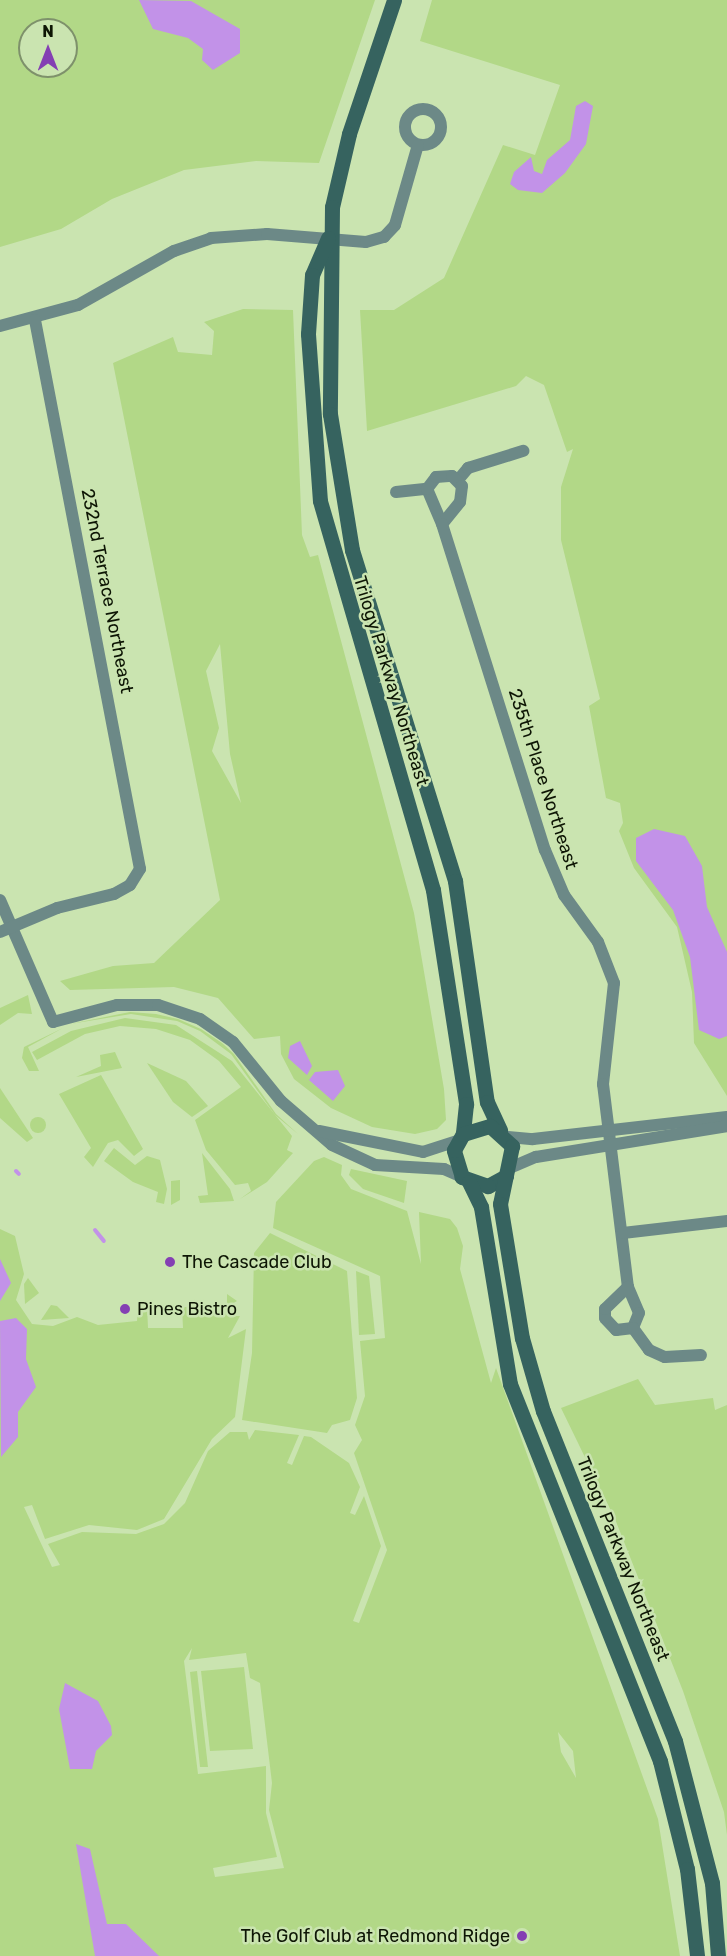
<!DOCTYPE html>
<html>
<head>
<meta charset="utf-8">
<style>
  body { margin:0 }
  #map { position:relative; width:727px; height:1956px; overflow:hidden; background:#cae4b0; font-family:Rubik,sans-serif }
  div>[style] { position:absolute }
  .green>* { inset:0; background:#b2d887 }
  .round { border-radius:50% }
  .water>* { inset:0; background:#c292e8 }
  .stream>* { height:4px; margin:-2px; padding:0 2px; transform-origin:2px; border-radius:2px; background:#c292e8 }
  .street>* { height:12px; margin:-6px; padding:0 6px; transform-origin:6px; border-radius:6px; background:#6c8987 }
  .street>.ring { margin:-6px; padding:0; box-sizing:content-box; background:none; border:12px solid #6c8987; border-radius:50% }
  .secondary>* { height:15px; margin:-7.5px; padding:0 7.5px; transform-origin:7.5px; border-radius:7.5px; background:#36635f }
  .dots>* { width:16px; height:16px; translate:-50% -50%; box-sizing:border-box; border:3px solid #cae4b0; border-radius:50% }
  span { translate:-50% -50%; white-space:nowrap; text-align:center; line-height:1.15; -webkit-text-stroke:5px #cae4b0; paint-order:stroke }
  .street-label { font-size:18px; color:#0d1504 }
  .poi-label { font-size:18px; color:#0d1504 }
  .left { translate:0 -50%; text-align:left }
  .right { translate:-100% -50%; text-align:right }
  .north { position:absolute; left:18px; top:18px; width:60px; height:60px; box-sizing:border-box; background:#cae4b0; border:2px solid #7e916b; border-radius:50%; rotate:0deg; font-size:16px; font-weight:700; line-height:24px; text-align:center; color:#0d1504 }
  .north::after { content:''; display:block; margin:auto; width:21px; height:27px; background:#843fb3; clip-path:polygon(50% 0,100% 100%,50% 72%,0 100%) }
</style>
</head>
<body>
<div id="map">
  <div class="green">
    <i style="clip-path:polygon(evenodd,0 0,375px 0,319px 163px,256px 161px,184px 170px,112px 199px,61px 229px,0 247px,0 0,30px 30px,66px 30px,66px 66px,30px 66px,30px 30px)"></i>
    <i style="clip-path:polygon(432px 0,727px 0,727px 1096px,694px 1043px,692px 992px,677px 927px,634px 868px,619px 831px,623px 823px,620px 803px,606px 798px,589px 706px,600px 699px,561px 540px,561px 487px,573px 449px,567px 452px,544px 385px,526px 376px,516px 386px,367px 431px,360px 310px,394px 310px,444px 278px,503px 145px,535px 155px,560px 85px,420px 41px)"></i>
    <i style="clip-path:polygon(evenodd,243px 309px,293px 310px,302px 535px,310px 557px,318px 555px,414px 913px,444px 1089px,446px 1120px,437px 1129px,415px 1134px,372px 1127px,331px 1108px,294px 1079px,281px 1054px,280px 1036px,254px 1039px,218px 998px,174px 987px,70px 990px,60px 981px,113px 966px,154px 963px,220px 900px,113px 363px,173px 337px,178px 352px,212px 355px,214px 331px,204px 322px,243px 309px,220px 644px,230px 754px,241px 803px,212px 751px,219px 728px,206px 671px,220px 644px)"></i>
    <i style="clip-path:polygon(28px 995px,32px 1014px,18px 1013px,0 1025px,0 1008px)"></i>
    <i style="clip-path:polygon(130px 1012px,156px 1014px,178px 1019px,201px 1029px,222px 1043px,234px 1054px,276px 1114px,298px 1134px,275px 1115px,231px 1054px,200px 1031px,177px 1021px,131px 1014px,70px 1024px)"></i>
    <i style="clip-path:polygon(125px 1018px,176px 1025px,232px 1061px,292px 1136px,287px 1150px,293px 1153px,267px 1182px,240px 1199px,251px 1191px,248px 1183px,235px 1185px,206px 1150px,195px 1120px,241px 1087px,219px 1061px,190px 1040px,156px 1029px,120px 1026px,85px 1034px,37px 1060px,32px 1052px,71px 1031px)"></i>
    <i style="clip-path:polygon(63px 1028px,28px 1047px,39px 1071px,29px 1071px,22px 1058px,24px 1047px)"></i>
    <i style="clip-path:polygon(115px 1052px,122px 1068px,76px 1077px,101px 1066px,100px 1055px)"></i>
    <i style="clip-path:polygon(147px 1063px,186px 1081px,208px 1106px,192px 1117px,173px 1102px)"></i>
    <i style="clip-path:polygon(101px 1075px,143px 1149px,134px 1156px,118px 1140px,108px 1143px,93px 1167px,84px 1157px,91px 1148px,59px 1094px)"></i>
    <i style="clip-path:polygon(0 1088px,33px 1138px,27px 1142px,0 1118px)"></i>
    <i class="round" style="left:30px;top:1117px;width:16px;height:16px"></i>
    <i style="clip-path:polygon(114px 1148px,135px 1165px,147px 1156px,160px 1160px,167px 1189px,164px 1204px,156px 1202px,158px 1192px,133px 1182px,104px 1161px)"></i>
    <i style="clip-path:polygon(202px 1153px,230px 1189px,234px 1201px,200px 1203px,198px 1196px,208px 1195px)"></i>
    <i style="clip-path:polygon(evenodd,324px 1157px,342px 1165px,341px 1175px,351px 1189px,407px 1211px,421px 1264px,419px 1212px,450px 1219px,457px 1228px,463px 1246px,460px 1269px,491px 1383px,496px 1368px,658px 1819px,680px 1956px,0 1956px,0 1229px,15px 1236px,24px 1274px,16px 1300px,32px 1324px,53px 1326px,77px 1317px,98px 1325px,137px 1321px,138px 1305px,147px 1305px,148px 1328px,183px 1328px,182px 1307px,227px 1307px,227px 1294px,237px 1301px,230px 1305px,230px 1316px,240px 1316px,228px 1338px,246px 1329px,235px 1417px,212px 1439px,164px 1519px,137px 1530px,89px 1525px,45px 1539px,32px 1505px,24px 1507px,52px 1567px,60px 1565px,48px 1544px,82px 1532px,136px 1534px,164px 1524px,185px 1503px,208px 1451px,230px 1432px,247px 1432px,249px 1440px,255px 1430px,299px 1435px,287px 1463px,292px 1465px,304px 1436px,311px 1437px,349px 1463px,360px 1487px,350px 1513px,355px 1515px,364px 1496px,381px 1546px,353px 1621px,359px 1623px,387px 1550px,354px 1453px,362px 1440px,355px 1425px,365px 1396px,360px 1341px,385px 1338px,380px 1276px,273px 1228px,276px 1202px,314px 1161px,324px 1157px,192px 1648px,189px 1660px,246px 1653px,250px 1678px,260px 1683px,272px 1783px,269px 1810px,284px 1868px,215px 1877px,213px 1868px,277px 1857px,266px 1813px,266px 1766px,198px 1774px,184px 1661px,192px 1648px,324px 1157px,558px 1732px,573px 1751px,576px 1778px,561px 1752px,558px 1732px)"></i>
    <i style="clip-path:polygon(351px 1169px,407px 1181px,404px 1203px,363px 1189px,349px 1175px)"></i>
    <i style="clip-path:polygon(180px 1180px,180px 1200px,171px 1205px,171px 1181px)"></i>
    <i style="clip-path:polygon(270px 1233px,347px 1271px,357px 1398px,350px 1420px,332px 1425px,327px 1433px,242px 1420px,252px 1353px,254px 1253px)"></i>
    <i style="clip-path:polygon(356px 1271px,369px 1276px,375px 1334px,359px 1335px)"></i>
    <i style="clip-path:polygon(28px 1278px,39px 1293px,25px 1304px,24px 1284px)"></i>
    <i style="clip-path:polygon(51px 1305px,57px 1306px,69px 1318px,41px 1320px)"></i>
    <i style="clip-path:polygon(638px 1379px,655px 1405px,713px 1398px,715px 1410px,727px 1405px,727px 1835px,724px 1812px,683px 1691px,615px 1519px,561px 1408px)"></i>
    <i style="clip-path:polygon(244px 1667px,253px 1749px,210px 1751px,201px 1671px)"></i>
    <i style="clip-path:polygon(197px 1671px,208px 1767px,200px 1767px,190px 1672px)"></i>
  </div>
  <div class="water">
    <i style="clip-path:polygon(139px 0,191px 1px,240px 29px,240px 53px,213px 70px,202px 60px,203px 49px,188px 38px,153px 29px)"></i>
    <i style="clip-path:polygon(585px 101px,593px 106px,586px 144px,565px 173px,542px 193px,518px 190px,510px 184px,514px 172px,531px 157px,534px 171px,542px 174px,547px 160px,570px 140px,576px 106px)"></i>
    <i style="clip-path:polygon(654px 829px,685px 836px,702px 866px,707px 907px,727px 952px,727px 1036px,719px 1039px,699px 1030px,690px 957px,673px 910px,636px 861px,636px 838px)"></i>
    <i style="clip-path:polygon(300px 1041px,312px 1066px,307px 1075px,288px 1058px,290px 1046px)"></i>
    <i style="clip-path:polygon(338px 1070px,345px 1086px,333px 1101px,309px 1080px,315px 1072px)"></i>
    <i style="clip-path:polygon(0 1259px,11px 1283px,0 1301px)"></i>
    <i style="clip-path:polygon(16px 1318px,27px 1329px,26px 1359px,36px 1387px,18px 1412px,18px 1437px,1px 1457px,0 1321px)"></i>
    <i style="clip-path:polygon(65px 1683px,98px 1701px,111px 1726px,112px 1735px,96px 1751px,92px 1769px,70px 1769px,59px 1709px)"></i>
    <i style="clip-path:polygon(76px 1844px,90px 1849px,107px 1924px,126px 1924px,159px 1956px,95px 1956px)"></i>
  </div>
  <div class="stream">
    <i style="left:16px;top:1171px;width:4px;rotate:45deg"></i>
    <i style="left:95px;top:1230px;width:14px;rotate:51deg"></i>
  </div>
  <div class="street">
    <i class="ring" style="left:405px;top:109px;width:24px;height:24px"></i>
    <i style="left:0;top:326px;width:81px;rotate:-15.1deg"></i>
    <i style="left:78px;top:305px;width:110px;rotate:-29.4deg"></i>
    <i style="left:174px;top:251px;width:39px;rotate:-19deg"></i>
    <i style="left:211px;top:238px;width:56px;rotate:-4.1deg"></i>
    <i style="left:267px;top:234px;width:99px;rotate:4.6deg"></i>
    <i style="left:366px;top:242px;width:19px;rotate:-16deg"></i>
    <i style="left:384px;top:237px;width:16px;rotate:-47deg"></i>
    <i style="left:395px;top:225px;width:83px;rotate:-74deg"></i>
    <i style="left:458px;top:480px;width:16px;rotate:-50deg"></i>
    <i style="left:468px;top:468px;width:58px;rotate:-17.2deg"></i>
    <i style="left:396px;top:492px;width:31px;rotate:-6deg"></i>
    <i style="left:442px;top:524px;width:38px;rotate:-113deg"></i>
    <i style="left:427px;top:489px;width:15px;rotate:-53deg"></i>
    <i style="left:436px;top:477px;width:16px;rotate:-4deg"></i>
    <i style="left:452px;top:476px;width:14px;rotate:45deg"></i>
    <i style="left:462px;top:486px;width:16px;rotate:97deg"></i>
    <i style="left:460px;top:502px;width:28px;rotate:129deg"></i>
    <i style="left:442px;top:524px;width:342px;rotate:72.5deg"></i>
    <i style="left:545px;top:850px;width:49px;rotate:67.1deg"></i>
    <i style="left:564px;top:895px;width:58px;rotate:54.1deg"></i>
    <i style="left:598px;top:942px;width:44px;rotate:68.7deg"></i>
    <i style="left:614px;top:983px;width:102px;rotate:96.2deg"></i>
    <i style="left:603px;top:1084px;width:205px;rotate:83deg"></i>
    <i style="left:628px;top:1287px;width:28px;rotate:67deg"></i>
    <i style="left:639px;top:1313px;width:16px;rotate:112deg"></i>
    <i style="left:633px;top:1328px;width:17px;rotate:173deg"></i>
    <i style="left:616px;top:1330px;width:16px;rotate:-133deg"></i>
    <i style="left:605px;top:1318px;width:9px;rotate:-90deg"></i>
    <i style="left:605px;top:1309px;width:32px;rotate:-44deg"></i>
    <i style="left:0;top:900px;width:133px;rotate:66.5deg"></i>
    <i style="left:53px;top:1022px;width:66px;rotate:-14.9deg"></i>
    <i style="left:117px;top:1005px;width:41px"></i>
    <i style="left:158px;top:1005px;width:44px;rotate:18.4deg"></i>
    <i style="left:200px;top:1019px;width:40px;rotate:34.9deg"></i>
    <i style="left:233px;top:1042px;width:76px;rotate:50.9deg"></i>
    <i style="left:281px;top:1101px;width:67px;rotate:40.8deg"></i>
    <i style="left:332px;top:1145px;width:47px;rotate:24.9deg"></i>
    <i style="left:375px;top:1165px;width:69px;rotate:3.3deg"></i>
    <i style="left:444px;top:1169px;width:20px;rotate:24deg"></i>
    <i style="left:0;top:932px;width:62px;rotate:-22.8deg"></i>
    <i style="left:57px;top:908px;width:59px;rotate:-13.8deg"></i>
    <i style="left:114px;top:894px;width:18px;rotate:-29deg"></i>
    <i style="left:130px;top:885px;width:19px;rotate:-58deg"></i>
    <i style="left:140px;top:869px;width:559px;rotate:-100.83deg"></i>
    <i style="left:319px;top:1131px;width:106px;rotate:11.4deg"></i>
    <i style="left:423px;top:1152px;width:36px;rotate:-18deg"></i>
    <i style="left:508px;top:1137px;width:25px;rotate:5deg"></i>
    <i style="left:533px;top:1139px;width:195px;rotate:-6.5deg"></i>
    <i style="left:512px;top:1167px;width:26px;rotate:-23deg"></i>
    <i style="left:536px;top:1157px;width:193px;rotate:-9.2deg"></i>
    <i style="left:623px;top:1233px;width:105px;rotate:-6.6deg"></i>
    <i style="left:633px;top:1328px;width:27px;rotate:54deg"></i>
    <i style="left:649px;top:1350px;width:17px;rotate:24deg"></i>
    <i style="left:665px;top:1357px;width:36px;rotate:-3deg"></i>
  </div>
  <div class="secondary">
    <i style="left:394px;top:0;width:141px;rotate:108.6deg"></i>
    <i style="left:349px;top:134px;width:75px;rotate:103.1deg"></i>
    <i style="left:332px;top:207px;width:207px;rotate:90.6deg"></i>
    <i style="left:330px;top:414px;width:138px;rotate:80.8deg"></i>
    <i style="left:352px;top:550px;width:347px;rotate:72.7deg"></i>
    <i style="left:455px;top:881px;width:223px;rotate:81.8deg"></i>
    <i style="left:487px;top:1102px;width:31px;rotate:65deg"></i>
    <i style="left:328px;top:238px;width:40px;rotate:113.4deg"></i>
    <i style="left:312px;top:275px;width:59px;rotate:93.9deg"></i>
    <i style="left:308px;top:334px;width:167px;rotate:85.9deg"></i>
    <i style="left:320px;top:501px;width:405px;rotate:73.8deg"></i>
    <i style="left:433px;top:890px;width:217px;rotate:81.2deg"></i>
    <i style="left:466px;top:1104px;width:30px;rotate:96deg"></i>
    <i style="left:506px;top:1176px;width:21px;rotate:151deg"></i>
    <i style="left:488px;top:1186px;width:28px;rotate:-161deg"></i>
    <i style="left:462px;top:1177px;width:28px;rotate:-107deg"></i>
    <i style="left:454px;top:1150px;width:18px;rotate:-61deg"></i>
    <i style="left:463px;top:1134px;width:28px;rotate:-17deg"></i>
    <i style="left:490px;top:1126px;width:30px;rotate:42deg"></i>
    <i style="left:512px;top:1146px;width:59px;rotate:101.7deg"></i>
    <i style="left:500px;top:1204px;width:136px;rotate:80.7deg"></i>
    <i style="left:522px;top:1338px;width:76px;rotate:74deg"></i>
    <i style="left:543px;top:1411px;width:355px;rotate:68.2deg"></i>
    <i style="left:675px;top:1741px;width:147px;rotate:75.4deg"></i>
    <i style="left:712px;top:1883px;width:73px;rotate:85.3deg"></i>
    <i style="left:469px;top:1182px;width:28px;rotate:64deg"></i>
    <i style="left:481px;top:1207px;width:179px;rotate:80.7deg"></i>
    <i style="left:510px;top:1384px;width:406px;rotate:68.3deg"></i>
    <i style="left:660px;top:1761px;width:111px;rotate:76deg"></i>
    <i style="left:687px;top:1869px;width:88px;rotate:83.4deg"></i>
  </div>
  <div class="dots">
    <i style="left:170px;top:1262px;background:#843fb3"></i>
    <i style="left:125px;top:1309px;background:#843fb3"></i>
    <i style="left:522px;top:1936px;background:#843fb3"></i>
  </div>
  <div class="street-label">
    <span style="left:107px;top:591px;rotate:79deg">232nd Terrace Northeast</span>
    <span style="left:391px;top:681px;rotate:73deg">Trilogy Parkway Northeast</span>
    <span style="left:543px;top:779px;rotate:72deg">235th Place Northeast</span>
    <span style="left:623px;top:1559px;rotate:68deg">Trilogy Parkway Northeast</span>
  </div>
  <div class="poi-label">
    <span class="left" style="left:182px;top:1262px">The Cascade Club</span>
    <span class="left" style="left:137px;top:1309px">Pines Bistro</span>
    <span class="right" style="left:510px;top:1936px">The Golf Club at Redmond Ridge</span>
  </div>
  <div class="north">N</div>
</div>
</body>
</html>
